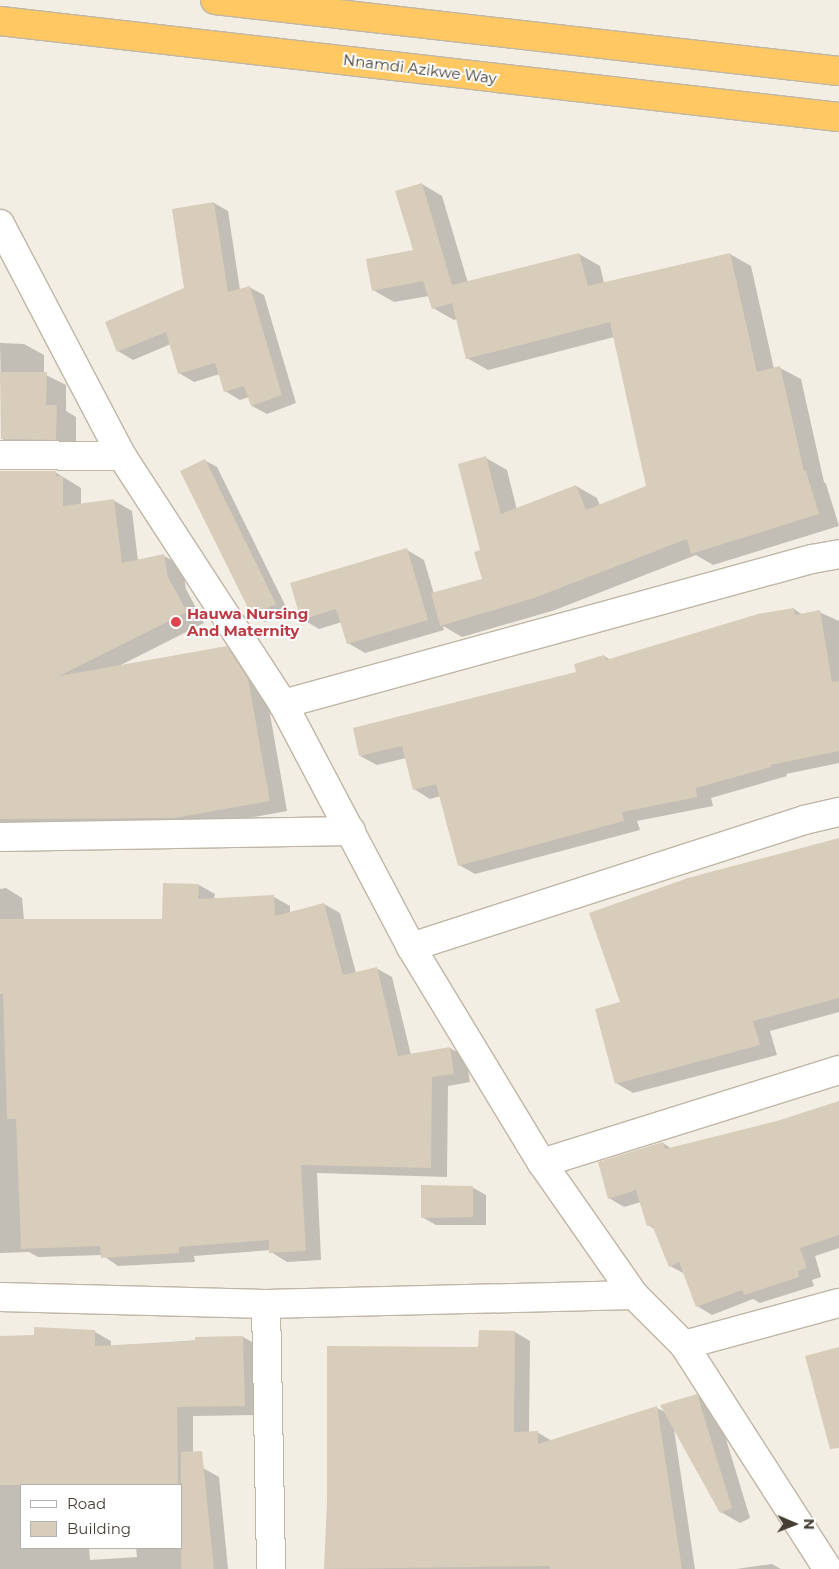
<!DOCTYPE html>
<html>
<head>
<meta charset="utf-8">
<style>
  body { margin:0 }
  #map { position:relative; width:839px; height:1569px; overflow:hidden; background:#f3eee3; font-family:Montserrat,sans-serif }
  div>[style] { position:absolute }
  .shadow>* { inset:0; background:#0003 }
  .building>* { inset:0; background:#d8ccbb }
  .roads { filter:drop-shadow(1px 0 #bfb6a5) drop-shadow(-1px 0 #bfb6a5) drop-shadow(0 1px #bfb6a5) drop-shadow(0 -1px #bfb6a5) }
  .street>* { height:28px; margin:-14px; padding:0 14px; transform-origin:14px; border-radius:14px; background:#fff }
  .highway>* { height:28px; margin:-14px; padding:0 14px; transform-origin:14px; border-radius:14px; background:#ffc862 }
  .dots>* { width:14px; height:14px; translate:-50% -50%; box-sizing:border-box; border:2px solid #fff; border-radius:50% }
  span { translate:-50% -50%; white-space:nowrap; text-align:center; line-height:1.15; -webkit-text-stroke:4px #fff; paint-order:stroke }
  .street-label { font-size:15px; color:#453e33 }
  .health-label { font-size:15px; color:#be3a42; font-weight:700 }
  .left { translate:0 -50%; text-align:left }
  .legend { position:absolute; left:20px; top:1484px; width:162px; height:65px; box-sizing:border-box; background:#fff; border:1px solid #b5b2ad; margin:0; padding:6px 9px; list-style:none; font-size:15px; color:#453e33 }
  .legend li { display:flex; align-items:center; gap:10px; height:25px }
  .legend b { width:25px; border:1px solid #b5b2ad }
  .north { position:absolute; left:769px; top:1499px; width:50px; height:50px; -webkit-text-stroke:4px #fff; paint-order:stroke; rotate:91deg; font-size:14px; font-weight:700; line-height:20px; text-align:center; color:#453e33 }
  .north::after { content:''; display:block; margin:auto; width:18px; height:22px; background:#453e33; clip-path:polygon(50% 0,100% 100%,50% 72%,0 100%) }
</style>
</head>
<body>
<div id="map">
  <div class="shadow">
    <i style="clip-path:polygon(422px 184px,442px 196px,468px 283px,579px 254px,600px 266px,604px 283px,730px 254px,751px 266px,774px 369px,780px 368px,801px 379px,824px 482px,826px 484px,839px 526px,713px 565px,696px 555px,555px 610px,462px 637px,443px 626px,444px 630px,365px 653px,348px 643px,342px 622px,319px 629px,302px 619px,407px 550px,424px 560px,434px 594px,483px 580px,481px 551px,486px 458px,507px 470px,517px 510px,576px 486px,597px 498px,600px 506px,648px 487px,614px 337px,488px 370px,467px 358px,457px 319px,454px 320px,433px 308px,429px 296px,394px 302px,373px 290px,415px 251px)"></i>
    <i style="clip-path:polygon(214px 203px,228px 211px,240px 290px,249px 287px,264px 295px,296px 403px,267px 414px,252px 406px,249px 397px,240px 400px,225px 391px,220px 374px,194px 382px,179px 373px,171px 344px,133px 360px,118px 351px,186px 288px)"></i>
    <i style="clip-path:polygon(0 343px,24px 344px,44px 355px,44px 374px,66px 385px,66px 411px,76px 417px,76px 451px,22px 450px,2px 439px)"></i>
    <i style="clip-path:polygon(204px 460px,217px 467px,288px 611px,265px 622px,253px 615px)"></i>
    <i style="clip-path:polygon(55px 472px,81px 488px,81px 505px,113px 500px,132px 511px,138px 561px,164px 556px,182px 566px,186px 589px,204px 623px,117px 667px,227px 648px,245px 658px,266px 691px,287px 811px,193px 828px,0 829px,0 505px)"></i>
    <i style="clip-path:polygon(794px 609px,803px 615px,819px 612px,839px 621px,839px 763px,786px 774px,787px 776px,711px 798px,713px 806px,637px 821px,640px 830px,475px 874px,459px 865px,441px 796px,430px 799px,414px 789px,406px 758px,377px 765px,360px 756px,578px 673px,604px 656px,611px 660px)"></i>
    <i style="clip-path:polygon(839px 840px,839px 1012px,770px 1031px,777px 1055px,633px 1093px,616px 1083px,622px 1003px)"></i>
    <i style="clip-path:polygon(199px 885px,215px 894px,214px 899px,274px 897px,290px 906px,290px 913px,324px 904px,340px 913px,356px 973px,376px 968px,392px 977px,411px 1055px,450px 1048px,466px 1057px,470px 1082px,448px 1086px,447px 1177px,317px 1173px,321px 1260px,287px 1262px,271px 1252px,271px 1250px,194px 1256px,195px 1262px,118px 1266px,102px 1255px,38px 1257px,29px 1252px,0 1253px,0 889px,6px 888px,22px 898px,24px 920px,163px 920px)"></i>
    <i style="clip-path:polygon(839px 1105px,839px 1248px,815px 1256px,821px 1277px,812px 1280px,814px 1286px,760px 1303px,753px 1299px,712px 1315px,697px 1306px,685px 1274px,670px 1266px,656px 1230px,648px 1225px,641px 1202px,624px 1207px,609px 1198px,663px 1143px,672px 1149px)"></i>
    <i style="clip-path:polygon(472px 1187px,486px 1195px,486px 1225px,436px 1225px,422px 1217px)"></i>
    <i style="clip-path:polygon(evenodd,35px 1328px,95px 1332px,111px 1341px,111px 1346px,243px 1337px,259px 1346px,260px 1415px,193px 1416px,193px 1467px,203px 1468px,219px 1477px,228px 1569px,0 1569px,0 1337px,35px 1336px,35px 1328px,21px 1485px,181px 1485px,181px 1548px,136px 1548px,137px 1557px,90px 1560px,89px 1548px,21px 1548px,21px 1485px)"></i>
    <i style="clip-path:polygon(515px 1332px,530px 1341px,529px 1432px,537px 1432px,552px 1441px,657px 1408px,665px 1412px,697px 1396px,716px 1406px,750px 1518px,740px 1523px,721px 1512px,674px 1429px,695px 1569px,326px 1569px,328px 1501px,480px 1348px)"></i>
    <i style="clip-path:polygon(772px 1564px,781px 1569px,736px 1569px)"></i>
  </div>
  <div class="building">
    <i style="clip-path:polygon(422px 183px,452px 285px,579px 253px,588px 286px,730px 253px,757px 372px,780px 366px,804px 471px,806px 471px,819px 514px,691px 554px,687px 539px,534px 598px,440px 626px,431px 593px,482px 579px,474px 552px,480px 550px,458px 464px,486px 456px,501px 514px,576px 485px,586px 510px,646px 486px,610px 322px,466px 359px,452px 303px,432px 309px,423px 281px,372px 291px,366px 259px,413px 250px,395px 191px)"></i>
    <i style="clip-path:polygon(214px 202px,228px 292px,250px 286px,282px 395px,251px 406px,244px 386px,224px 392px,215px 363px,178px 374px,166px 332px,117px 352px,105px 322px,184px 288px,172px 209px)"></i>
    <i style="clip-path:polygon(0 372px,47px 372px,46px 405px,57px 405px,56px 440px,1px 439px)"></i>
    <i style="clip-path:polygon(205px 459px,276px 604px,252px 616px,180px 471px)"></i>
    <i style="clip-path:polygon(0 471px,56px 471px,56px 476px,63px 476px,63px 506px,114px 499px,122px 563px,164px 554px,168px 577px,187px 612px,59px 676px,227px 646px,248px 679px,270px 801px,174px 818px,0 819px)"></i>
    <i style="clip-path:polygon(407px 548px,428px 620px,347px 644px,336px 609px,301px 620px,290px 583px)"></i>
    <i style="clip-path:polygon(794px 608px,795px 615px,820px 610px,832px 682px,839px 681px,839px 751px,770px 765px,771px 767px,696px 788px,697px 797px,622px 812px,624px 821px,458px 866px,436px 784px,413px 790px,402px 746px,359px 756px,353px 728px,576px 672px,574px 664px,604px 655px,606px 660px,758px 614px)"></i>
    <i style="clip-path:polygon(839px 838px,839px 998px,753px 1021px,760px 1045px,615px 1084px,595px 1009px,620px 1002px,589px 913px,688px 878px)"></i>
    <i style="clip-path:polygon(163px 883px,199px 884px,198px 899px,274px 895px,275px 916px,324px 903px,343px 975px,377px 967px,398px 1056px,450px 1047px,454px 1074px,432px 1077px,431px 1168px,301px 1165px,306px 1251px,269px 1253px,269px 1240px,179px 1247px,179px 1253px,101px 1258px,100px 1246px,21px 1249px,16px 1119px,7px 1119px,3px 994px,0 994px,0 919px,162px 919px)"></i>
    <i style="clip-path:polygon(839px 1101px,839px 1235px,800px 1248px,807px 1268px,798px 1271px,799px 1277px,744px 1295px,742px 1290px,696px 1307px,679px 1262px,669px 1267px,652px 1225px,647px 1226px,636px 1190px,608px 1199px,598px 1162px,663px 1142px,665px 1149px,777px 1121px)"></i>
    <i style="clip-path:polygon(421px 1185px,473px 1186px,473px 1217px,421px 1218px)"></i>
    <i style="clip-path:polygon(34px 1327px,95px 1330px,95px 1346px,195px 1341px,195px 1337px,243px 1336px,245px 1406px,177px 1407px,178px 1485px,0 1485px,0 1336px,34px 1335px)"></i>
    <i style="clip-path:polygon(479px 1330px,515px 1331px,514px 1432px,538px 1431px,538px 1444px,657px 1406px,682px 1569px,550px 1569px,550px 1566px,324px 1569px,327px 1501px,327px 1346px,478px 1347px)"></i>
    <i style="clip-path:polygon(839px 1347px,839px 1448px,830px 1449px,805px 1356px)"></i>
    <i style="clip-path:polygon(697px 1394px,732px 1508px,720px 1513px,660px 1405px)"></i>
    <i style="clip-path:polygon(202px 1451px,214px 1569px,181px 1569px,181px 1452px)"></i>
  </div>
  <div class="roads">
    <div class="street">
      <i style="left:0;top:224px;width:262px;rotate:62.3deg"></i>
      <i style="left:122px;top:456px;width:296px;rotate:57deg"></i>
      <i style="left:283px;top:704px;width:275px;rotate:62.2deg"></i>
      <i style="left:411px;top:947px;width:253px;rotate:58.8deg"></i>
      <i style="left:542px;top:1163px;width:161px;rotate:55.1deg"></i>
      <i style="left:634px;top:1295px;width:71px;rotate:45deg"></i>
      <i style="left:684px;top:1345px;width:266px;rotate:57.3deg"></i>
      <i style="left:0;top:455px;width:122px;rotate:0.5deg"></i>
      <i style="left:283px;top:704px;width:549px;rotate:-15.33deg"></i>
      <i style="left:812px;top:559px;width:27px;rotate:-10deg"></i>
      <i style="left:0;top:837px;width:351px;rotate:-1deg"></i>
      <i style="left:411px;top:947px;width:413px;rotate:-17.9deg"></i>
      <i style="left:804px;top:820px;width:36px;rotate:-13deg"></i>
      <i style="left:542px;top:1163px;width:311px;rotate:-17.4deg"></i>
      <i style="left:0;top:1297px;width:266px;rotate:1.5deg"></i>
      <i style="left:266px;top:1304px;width:368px;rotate:-1.4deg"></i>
      <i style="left:266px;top:1304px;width:265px;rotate:88.9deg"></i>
      <i style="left:684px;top:1345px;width:161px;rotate:-15.2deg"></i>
    </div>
    <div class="highway">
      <i style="left:215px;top:0;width:628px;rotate:6.49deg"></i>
      <i style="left:0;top:21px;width:844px;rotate:6.53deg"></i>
    </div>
  </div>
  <div class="dots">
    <i style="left:176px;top:622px;background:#e0444e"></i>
  </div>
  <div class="street-label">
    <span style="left:420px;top:69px;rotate:7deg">Nnamdi Azikwe Way</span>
  </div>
  <div class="health-label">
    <span class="left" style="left:187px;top:622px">Hauwa Nursing<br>And Maternity</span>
  </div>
  <ul class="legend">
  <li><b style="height:6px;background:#fff"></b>Road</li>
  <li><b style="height:14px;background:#d8ccbb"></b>Building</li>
  </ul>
  <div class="north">N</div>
</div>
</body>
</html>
